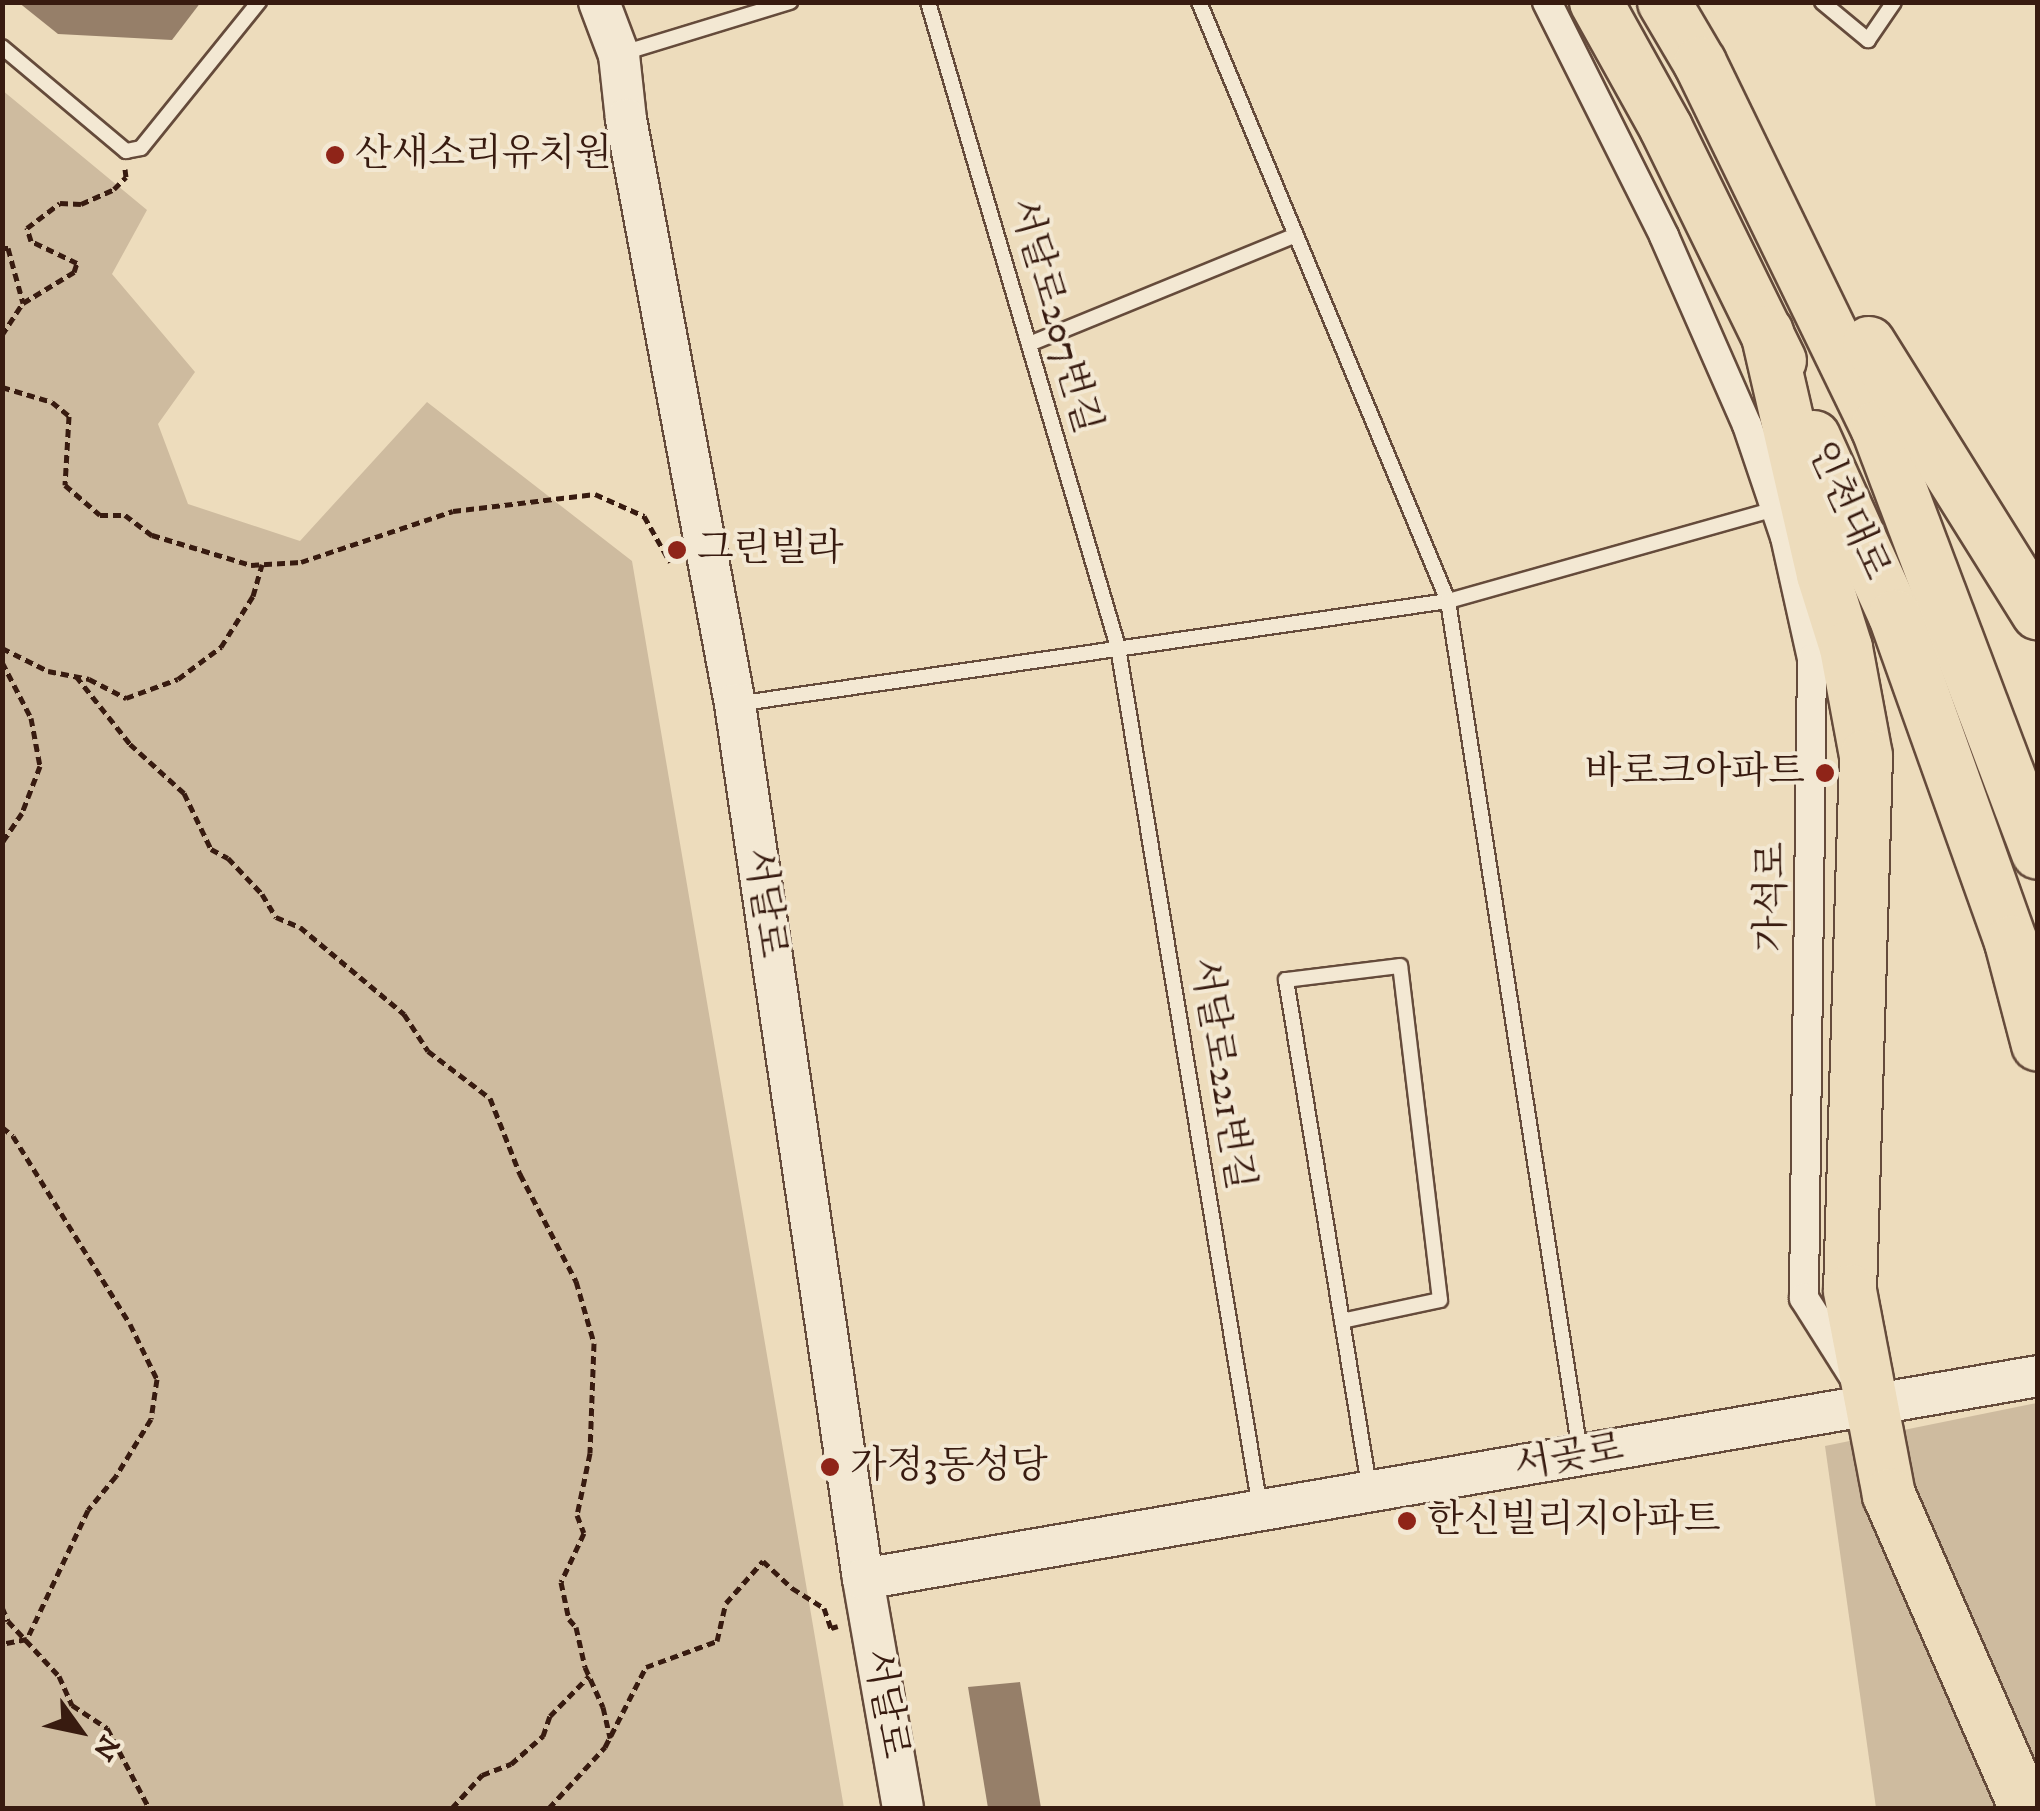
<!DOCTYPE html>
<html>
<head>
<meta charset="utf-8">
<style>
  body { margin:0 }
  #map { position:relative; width:2040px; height:1811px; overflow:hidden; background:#eddcbc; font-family:"IM FELL DW Pica","Noto Serif KR",serif }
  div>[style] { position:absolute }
  .green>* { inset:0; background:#cebb9f }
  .building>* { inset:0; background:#967f69 }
  .path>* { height:5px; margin-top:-2.5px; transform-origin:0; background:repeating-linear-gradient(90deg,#381b10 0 8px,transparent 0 13px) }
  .roads { filter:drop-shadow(2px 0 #654b3b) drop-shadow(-2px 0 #654b3b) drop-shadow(0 2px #654b3b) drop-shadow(0 -2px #654b3b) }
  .lane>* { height:14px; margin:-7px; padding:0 7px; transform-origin:7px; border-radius:7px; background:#f3e8d3 }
  .street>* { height:28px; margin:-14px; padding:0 14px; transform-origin:14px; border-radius:14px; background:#f3e8d3 }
  .secondary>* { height:40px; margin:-20px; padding:0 20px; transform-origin:20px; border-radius:20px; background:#f3e8d3 }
  .highway>* { height:52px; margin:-26px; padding:0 26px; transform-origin:26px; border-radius:26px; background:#eddcbc }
  .dots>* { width:28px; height:28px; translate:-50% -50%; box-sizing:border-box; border:5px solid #f3e8d3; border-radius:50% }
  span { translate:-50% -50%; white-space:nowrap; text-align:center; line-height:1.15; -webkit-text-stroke:8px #f3e8d3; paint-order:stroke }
  .poi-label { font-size:38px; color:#381b10 }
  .left { translate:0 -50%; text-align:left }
  .right { translate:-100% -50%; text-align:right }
  .street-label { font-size:38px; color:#381b10 }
  .frame { position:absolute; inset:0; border:5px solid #381b10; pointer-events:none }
  .north { position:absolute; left:30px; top:1681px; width:100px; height:100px; -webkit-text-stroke:8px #f3e8d3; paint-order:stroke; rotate:123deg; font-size:28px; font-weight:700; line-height:40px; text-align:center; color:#381b10 }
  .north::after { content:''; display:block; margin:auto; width:35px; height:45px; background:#381b10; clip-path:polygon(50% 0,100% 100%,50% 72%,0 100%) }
</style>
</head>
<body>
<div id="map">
  <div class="green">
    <i style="clip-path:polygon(2px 90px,147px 210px,112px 274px,195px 372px,158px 424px,188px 504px,300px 541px,427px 402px,632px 561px,844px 1808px,3px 1808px)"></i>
    <i style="clip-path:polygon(2037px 1403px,2037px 1808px,1876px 1808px,1825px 1446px)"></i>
  </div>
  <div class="building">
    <i style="clip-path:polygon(18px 2px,201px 2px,172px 40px,58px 34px)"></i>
    <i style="clip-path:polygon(1020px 1682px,1041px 1808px,988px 1808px,968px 1687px)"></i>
  </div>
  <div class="path">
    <i style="left:2px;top:248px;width:6px"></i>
    <i style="left:8px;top:248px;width:57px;rotate:74.7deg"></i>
    <i style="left:2px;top:335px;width:38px;rotate:-57deg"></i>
    <i style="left:23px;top:303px;width:60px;rotate:-31.3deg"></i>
    <i style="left:74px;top:272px;width:9px;rotate:-72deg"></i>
    <i style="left:77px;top:263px;width:51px;rotate:-154.4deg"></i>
    <i style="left:31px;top:241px;width:14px;rotate:-107deg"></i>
    <i style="left:27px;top:228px;width:41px;rotate:-37.1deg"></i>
    <i style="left:60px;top:203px;width:21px;rotate:3deg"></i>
    <i style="left:81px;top:204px;width:36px;rotate:-24deg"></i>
    <i style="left:114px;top:189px;width:17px;rotate:-45deg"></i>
    <i style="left:126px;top:177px;width:8px;rotate:-97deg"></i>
    <i style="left:2px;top:387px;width:52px;rotate:16.7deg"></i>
    <i style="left:52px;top:402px;width:22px;rotate:39deg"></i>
    <i style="left:69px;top:416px;width:69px;rotate:93.3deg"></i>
    <i style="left:65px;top:485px;width:46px;rotate:40.6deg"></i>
    <i style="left:100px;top:515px;width:25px"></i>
    <i style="left:125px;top:515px;width:34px;rotate:37deg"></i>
    <i style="left:152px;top:535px;width:103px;rotate:16.9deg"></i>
    <i style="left:251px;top:565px;width:50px;rotate:-3.4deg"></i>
    <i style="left:301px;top:562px;width:160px;rotate:-18.5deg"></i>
    <i style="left:453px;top:511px;width:143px;rotate:-6.8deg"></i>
    <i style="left:595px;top:494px;width:54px;rotate:24.2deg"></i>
    <i style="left:644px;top:516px;width:53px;rotate:60.5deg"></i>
    <i style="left:2px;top:648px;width:51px;rotate:26.6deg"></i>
    <i style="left:48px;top:671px;width:42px;rotate:11deg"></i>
    <i style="left:89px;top:679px;width:42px;rotate:27.2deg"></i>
    <i style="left:126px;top:698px;width:55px;rotate:-20.1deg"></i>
    <i style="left:178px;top:679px;width:54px;rotate:-36.7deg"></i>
    <i style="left:221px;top:647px;width:60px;rotate:-57.9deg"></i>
    <i style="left:253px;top:596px;width:33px;rotate:-74deg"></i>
    <i style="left:2px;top:662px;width:63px;rotate:62.6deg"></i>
    <i style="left:31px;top:718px;width:49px;rotate:79.4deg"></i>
    <i style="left:40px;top:766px;width:50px;rotate:111deg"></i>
    <i style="left:22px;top:813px;width:36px;rotate:124deg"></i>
    <i style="left:76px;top:676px;width:87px;rotate:51.5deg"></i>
    <i style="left:130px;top:744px;width:73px;rotate:42.2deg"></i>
    <i style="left:184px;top:793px;width:62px;rotate:64.3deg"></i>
    <i style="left:211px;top:849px;width:19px;rotate:28deg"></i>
    <i style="left:228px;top:858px;width:50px;rotate:46.6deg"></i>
    <i style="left:262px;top:894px;width:27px;rotate:59deg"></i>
    <i style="left:276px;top:917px;width:26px;rotate:23deg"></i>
    <i style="left:300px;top:927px;width:136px;rotate:39.9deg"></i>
    <i style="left:404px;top:1014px;width:44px;rotate:57deg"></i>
    <i style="left:428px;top:1051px;width:78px;rotate:37.2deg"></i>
    <i style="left:490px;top:1098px;width:82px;rotate:68.5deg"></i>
    <i style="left:520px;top:1174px;width:121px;rotate:62.4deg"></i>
    <i style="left:576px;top:1281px;width:65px;rotate:73.8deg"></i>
    <i style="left:594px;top:1343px;width:110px;rotate:92.1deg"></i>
    <i style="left:590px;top:1453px;width:63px;rotate:101.8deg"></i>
    <i style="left:577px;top:1515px;width:19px;rotate:69deg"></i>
    <i style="left:584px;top:1533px;width:54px;rotate:115.1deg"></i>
    <i style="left:561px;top:1582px;width:38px;rotate:78deg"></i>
    <i style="left:569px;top:1619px;width:11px;rotate:49deg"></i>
    <i style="left:576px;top:1627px;width:41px;rotate:77.3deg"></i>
    <i style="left:585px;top:1667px;width:44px;rotate:65.8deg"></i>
    <i style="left:603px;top:1707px;width:32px;rotate:77deg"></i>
    <i style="left:2px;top:1127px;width:14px;rotate:39deg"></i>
    <i style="left:13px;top:1136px;width:221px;rotate:58.1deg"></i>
    <i style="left:130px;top:1324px;width:61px;rotate:63.9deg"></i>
    <i style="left:157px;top:1379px;width:40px;rotate:98.5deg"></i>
    <i style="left:151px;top:1419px;width:67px;rotate:121.6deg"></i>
    <i style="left:116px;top:1476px;width:44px;rotate:129.5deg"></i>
    <i style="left:88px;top:1510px;width:143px;rotate:115.3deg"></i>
    <i style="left:27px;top:1639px;width:25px;rotate:169deg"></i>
    <i style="left:2px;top:1607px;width:15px;rotate:67deg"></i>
    <i style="left:8px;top:1621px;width:75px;rotate:47.2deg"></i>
    <i style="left:59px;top:1676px;width:32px;rotate:66deg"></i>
    <i style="left:72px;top:1705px;width:42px;rotate:33.3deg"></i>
    <i style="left:107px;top:1728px;width:90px;rotate:62.3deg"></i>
    <i style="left:452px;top:1808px;width:45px;rotate:-47.7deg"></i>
    <i style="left:482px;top:1775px;width:31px;rotate:-21deg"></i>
    <i style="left:511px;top:1764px;width:43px;rotate:-41.2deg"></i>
    <i style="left:543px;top:1736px;width:21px;rotate:-71deg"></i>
    <i style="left:550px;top:1716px;width:56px;rotate:-45.7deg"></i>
    <i style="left:549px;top:1808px;width:83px;rotate:-47.4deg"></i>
    <i style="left:605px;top:1747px;width:90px;rotate:-62.9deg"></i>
    <i style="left:646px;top:1667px;width:76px;rotate:-20.1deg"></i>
    <i style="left:717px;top:1641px;width:39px;rotate:-77deg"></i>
    <i style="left:726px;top:1603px;width:56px;rotate:-48.6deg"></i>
    <i style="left:763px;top:1561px;width:40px;rotate:43deg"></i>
    <i style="left:792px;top:1588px;width:38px;rotate:32deg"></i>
    <i style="left:824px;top:1608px;width:21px;rotate:71deg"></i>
    <i style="left:831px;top:1628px;width:7px;rotate:-16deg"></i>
  </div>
  <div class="roads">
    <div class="lane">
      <i style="left:928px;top:2px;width:672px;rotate:73.59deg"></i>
      <i style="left:1118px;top:647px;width:873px;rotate:80.63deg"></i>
      <i style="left:1199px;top:2px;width:649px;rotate:67.43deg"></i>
      <i style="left:1448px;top:601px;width:861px;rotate:81.18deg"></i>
      <i style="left:1822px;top:2px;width:60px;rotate:39.6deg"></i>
      <i style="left:1868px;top:40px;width:46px;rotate:-55.6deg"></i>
      <i style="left:2px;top:47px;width:162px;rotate:40deg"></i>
      <i style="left:126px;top:151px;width:15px;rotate:-11deg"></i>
      <i style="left:141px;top:148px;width:188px;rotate:-51.1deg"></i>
      <i style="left:623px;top:53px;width:175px;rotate:-17deg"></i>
      <i style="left:1029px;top:344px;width:288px;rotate:-22.2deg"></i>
      <i style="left:736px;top:704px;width:719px;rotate:-8.23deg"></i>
      <i style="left:1448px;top:601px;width:340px;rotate:-15.7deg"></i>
      <i style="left:1342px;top:1321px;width:100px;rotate:-12.1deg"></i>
      <i style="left:1440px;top:1300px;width:336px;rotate:-96.8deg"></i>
      <i style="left:1400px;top:966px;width:115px;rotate:173deg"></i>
      <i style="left:1286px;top:980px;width:513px;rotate:80.68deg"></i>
    </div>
    <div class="street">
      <i style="left:1547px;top:2px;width:262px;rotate:63.4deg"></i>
      <i style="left:1664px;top:236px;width:206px;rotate:66.3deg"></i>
      <i style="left:1747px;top:425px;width:118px;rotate:71.3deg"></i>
      <i style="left:1785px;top:537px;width:125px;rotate:77.5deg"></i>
      <i style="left:1812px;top:659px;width:639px;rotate:90.72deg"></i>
      <i style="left:1804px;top:1298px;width:93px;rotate:57.7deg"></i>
    </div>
    <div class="secondary">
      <i style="left:599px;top:2px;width:57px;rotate:69.3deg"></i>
      <i style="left:619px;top:55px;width:64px;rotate:83.8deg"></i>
      <i style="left:626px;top:119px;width:595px;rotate:79.45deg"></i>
      <i style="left:735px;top:704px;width:884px;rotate:81.68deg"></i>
      <i style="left:863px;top:1579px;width:232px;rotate:80.1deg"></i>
      <i style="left:863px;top:1579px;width:1192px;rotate:-9.8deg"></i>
    </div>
    <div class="highway">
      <i style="left:1596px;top:2px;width:144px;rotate:60.9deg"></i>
      <i style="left:1666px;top:128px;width:259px;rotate:63.9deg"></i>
      <i style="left:1664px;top:2px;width:71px;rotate:59.5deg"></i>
      <i style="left:1700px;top:63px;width:405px;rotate:64.1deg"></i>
      <i style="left:1877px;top:427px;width:455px;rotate:69.3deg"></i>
      <i style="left:1767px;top:332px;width:249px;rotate:77deg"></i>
      <i style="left:1823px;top:575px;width:77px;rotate:72.5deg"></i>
      <i style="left:1846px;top:648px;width:110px;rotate:79.5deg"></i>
      <i style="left:1866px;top:756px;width:535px;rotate:91.71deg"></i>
      <i style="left:1850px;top:1291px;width:208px;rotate:79.2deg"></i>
      <i style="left:1889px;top:1495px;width:342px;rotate:66.4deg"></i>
      <i style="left:1869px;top:343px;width:319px;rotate:58deg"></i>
      <i style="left:1814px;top:437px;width:196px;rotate:65.7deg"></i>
      <i style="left:1895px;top:616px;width:346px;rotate:70.4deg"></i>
      <i style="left:2011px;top:942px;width:106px;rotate:75.3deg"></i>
    </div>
  </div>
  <div class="dots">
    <i style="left:335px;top:155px;background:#8f2418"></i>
    <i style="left:677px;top:550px;background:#8f2418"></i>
    <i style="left:1825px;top:773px;background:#8f2418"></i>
    <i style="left:830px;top:1467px;background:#8f2418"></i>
    <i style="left:1407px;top:1521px;background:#8f2418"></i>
  </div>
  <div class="poi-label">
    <span class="left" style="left:355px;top:155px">산새소리유치원</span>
    <span class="left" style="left:697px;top:550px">그린빌라</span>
    <span class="right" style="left:1805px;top:773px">바로크아파트</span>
    <span class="left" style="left:850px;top:1467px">가정3동성당</span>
    <span class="left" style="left:1427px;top:1521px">한신빌리지아파트</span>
  </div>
  <div class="street-label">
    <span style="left:1054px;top:316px;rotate:74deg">서달로207번길</span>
    <span style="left:1848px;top:511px;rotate:66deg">인천대로</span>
    <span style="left:1773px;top:897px;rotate:-90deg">가석로</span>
    <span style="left:764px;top:903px;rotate:82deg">서달로</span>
    <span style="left:1221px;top:1074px;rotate:81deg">서달로221번길</span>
    <span style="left:1569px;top:1458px;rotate:-10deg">서곶로</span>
    <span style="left:885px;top:1704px;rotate:80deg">서달로</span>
  </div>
  <div class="frame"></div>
  <div class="north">N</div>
</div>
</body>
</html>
